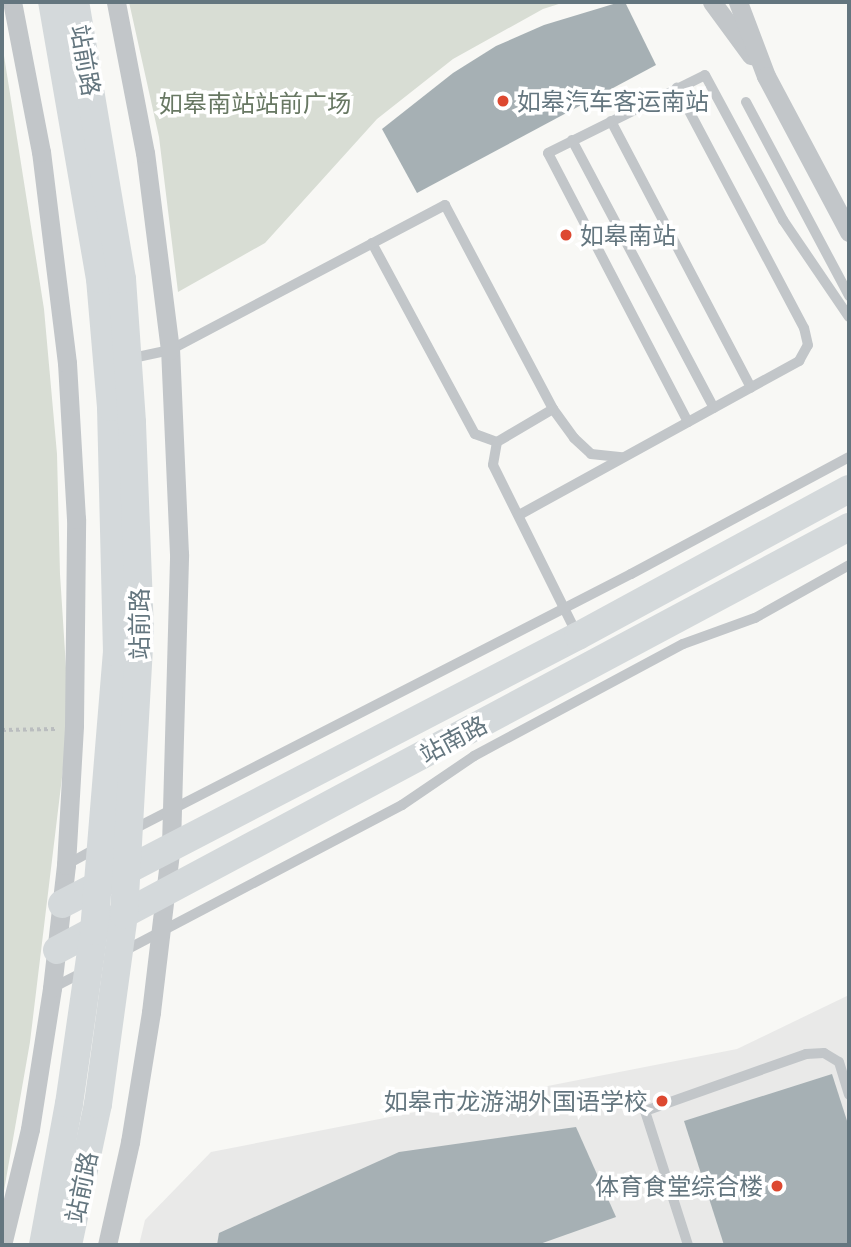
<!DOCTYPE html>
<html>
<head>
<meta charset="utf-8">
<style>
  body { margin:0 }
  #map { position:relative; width:851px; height:1247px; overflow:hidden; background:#f8f8f5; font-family:"Golos Text","Noto Sans SC",sans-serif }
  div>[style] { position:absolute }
  .built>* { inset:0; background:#e9e9e8 }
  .green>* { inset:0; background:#d8ddd4 }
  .building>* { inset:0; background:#a6b0b4 }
  .path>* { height:3.5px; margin-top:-1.75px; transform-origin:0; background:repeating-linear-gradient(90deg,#babdbf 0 3.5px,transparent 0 7px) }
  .lane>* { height:10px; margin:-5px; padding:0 5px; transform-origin:5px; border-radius:5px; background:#c2c6c9 }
  .street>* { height:19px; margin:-9.5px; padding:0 9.5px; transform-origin:9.5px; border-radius:9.5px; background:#c2c6c9 }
  .secondary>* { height:28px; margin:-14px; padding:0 14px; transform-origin:14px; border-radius:14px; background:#d4d9db }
  .dots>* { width:19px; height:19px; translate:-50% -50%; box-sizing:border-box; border:4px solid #fff; border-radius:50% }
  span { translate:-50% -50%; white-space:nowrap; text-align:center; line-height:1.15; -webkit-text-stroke:7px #fff; paint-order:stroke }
  .street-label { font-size:24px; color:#64767f }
  .poi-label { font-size:24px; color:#64767f }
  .left { translate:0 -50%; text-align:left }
  .right { translate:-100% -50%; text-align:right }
  .park-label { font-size:24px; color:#687863 }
  .frame { position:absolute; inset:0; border:4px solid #64767f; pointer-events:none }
</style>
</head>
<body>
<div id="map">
  <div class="built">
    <i style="clip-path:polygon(849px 995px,849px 1245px,139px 1245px,145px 1220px,211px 1152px,737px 1049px)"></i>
  </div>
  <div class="green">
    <i style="clip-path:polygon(129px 2px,565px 2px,543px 9px,453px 59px,377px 119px,265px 243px,178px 292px,159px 137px)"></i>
    <i style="clip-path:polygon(2px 43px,44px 309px,57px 454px,60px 574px,68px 699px,64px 761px,30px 1042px,2px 1202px)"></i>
  </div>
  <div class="building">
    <i style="clip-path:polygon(620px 2px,625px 2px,656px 65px,417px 193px,382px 129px,453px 73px,496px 46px,544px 25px)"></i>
    <i style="clip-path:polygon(832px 1074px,849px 1127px,849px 1245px,724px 1245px,684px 1121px)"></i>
    <i style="clip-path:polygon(576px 1127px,616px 1217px,537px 1245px,217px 1245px,219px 1233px,399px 1152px)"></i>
  </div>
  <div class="path">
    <i style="left:2px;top:730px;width:53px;rotate:-1.1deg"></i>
  </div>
  <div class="lane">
    <i style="left:746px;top:102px;width:220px;rotate:62deg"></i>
    <i style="left:611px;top:121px;width:301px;rotate:62.3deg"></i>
    <i style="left:572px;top:140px;width:303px;rotate:62.1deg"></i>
    <i style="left:372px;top:243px;width:217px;rotate:61.7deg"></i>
    <i style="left:475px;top:434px;width:23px;rotate:20deg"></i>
    <i style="left:128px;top:359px;width:43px;rotate:-12.1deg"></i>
    <i style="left:170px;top:350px;width:311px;rotate:-27.8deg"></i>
    <i style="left:445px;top:205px;width:231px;rotate:62.1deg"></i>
    <i style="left:553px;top:409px;width:36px;rotate:54deg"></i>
    <i style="left:574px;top:438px;width:23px;rotate:43deg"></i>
    <i style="left:591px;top:454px;width:31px;rotate:6deg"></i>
    <i style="left:688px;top:422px;width:303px;rotate:-117.5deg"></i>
    <i style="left:548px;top:153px;width:175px;rotate:-26.4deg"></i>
    <i style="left:705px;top:75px;width:165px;rotate:61.7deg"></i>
    <i style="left:783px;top:220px;width:117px;rotate:55.8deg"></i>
    <i style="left:497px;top:442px;width:23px;rotate:100deg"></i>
    <i style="left:493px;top:465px;width:189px;rotate:63.6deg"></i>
    <i style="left:497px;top:442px;width:65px;rotate:-30.5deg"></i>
    <i style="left:519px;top:515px;width:320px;rotate:-28.8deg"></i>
    <i style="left:799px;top:361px;width:18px;rotate:-61deg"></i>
    <i style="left:808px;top:345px;width:17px;rotate:-103deg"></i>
    <i style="left:804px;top:328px;width:272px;rotate:-117.9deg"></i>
    <i style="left:132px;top:830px;width:561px;rotate:-27.16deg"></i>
    <i style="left:631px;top:574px;width:247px;rotate:-28.2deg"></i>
    <i style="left:66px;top:865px;width:35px;rotate:-29deg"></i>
    <i style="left:124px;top:951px;width:314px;rotate:-27.7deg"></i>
    <i style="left:402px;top:805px;width:87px;rotate:-34.2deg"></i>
    <i style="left:474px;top:756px;width:237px;rotate:-28.2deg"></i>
    <i style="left:683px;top:644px;width:77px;rotate:-19.9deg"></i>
    <i style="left:755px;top:618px;width:108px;rotate:-29.4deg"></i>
    <i style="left:52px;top:988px;width:35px;rotate:-27deg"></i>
    <i style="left:688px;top:1245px;width:141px;rotate:-107.8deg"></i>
    <i style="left:645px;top:1111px;width:171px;rotate:-19.5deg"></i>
    <i style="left:806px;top:1054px;width:18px;rotate:-3deg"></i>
    <i style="left:824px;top:1053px;width:17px;rotate:31deg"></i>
    <i style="left:839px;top:1062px;width:34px;rotate:73deg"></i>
  </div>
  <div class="street">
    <i style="left:712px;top:2px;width:66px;rotate:53.7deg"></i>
    <i style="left:738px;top:2px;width:79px;rotate:69.3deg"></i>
    <i style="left:766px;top:76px;width:177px;rotate:62deg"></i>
    <i style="left:2px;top:1245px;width:119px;rotate:-76.4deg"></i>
    <i style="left:30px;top:1129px;width:143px;rotate:-81.1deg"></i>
    <i style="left:52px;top:988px;width:124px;rotate:-83.5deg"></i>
    <i style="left:66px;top:865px;width:140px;rotate:-86.7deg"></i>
    <i style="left:74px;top:725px;width:206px;rotate:-89.4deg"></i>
    <i style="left:76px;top:519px;width:156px;rotate:-93.3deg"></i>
    <i style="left:67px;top:363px;width:213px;rotate:-97deg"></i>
    <i style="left:41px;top:152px;width:153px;rotate:-100.9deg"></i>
    <i style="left:107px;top:1245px;width:106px;rotate:-77.4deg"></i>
    <i style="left:130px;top:1142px;width:132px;rotate:-80.8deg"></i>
    <i style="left:151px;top:1012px;width:168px;rotate:-83.2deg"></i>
    <i style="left:171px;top:845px;width:291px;rotate:-88.4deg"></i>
    <i style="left:179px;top:554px;width:204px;rotate:-92.5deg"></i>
    <i style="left:170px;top:350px;width:199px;rotate:-97.2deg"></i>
    <i style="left:145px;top:153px;width:154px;rotate:-100.9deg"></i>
  </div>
  <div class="secondary">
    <i style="left:62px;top:904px;width:581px;rotate:-27.45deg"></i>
    <i style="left:578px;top:636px;width:308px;rotate:-28.5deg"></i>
    <i style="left:57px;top:950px;width:898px;rotate:-28.11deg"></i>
    <i style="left:43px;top:1245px;width:143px;rotate:-79.6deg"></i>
    <i style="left:69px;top:1104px;width:175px;rotate:-81.8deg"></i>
    <i style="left:94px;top:931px;width:279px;rotate:-85.3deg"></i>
    <i style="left:117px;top:653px;width:246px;rotate:-91.4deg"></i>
    <i style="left:111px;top:407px;width:128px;rotate:-94.9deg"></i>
    <i style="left:100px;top:279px;width:281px;rotate:-99.8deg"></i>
    <i style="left:68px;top:1245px;width:144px;rotate:-78deg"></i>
    <i style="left:98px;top:1104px;width:191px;rotate:-82.2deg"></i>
    <i style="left:124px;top:915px;width:283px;rotate:-86.8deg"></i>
    <i style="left:140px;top:632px;width:210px;rotate:-92.2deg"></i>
    <i style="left:132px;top:422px;width:143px;rotate:-94deg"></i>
    <i style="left:122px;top:279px;width:281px;rotate:-99.6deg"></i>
  </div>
  <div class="dots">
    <i style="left:503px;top:101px;background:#dd4830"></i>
    <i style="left:566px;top:235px;background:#dd4830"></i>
    <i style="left:662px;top:1101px;background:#dd4830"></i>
    <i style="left:777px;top:1186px;background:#dd4830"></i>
  </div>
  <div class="street-label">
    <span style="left:86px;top:60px;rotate:80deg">站前路</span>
    <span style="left:139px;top:624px;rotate:-90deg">站前路</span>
    <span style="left:453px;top:739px;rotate:-28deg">站南路</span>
    <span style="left:81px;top:1187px;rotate:-78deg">站前路</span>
  </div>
  <div class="poi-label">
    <span class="left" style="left:517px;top:101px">如皋汽车客运南站</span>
    <span class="left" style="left:580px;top:235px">如皋南站</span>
    <span class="right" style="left:648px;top:1101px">如皋市龙游湖外国语学校</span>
    <span class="right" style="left:763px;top:1186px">体育食堂综合楼</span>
  </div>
  <div class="park-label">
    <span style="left:255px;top:103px">如皋南站站前广场</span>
  </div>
  <div class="frame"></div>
</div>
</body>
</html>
